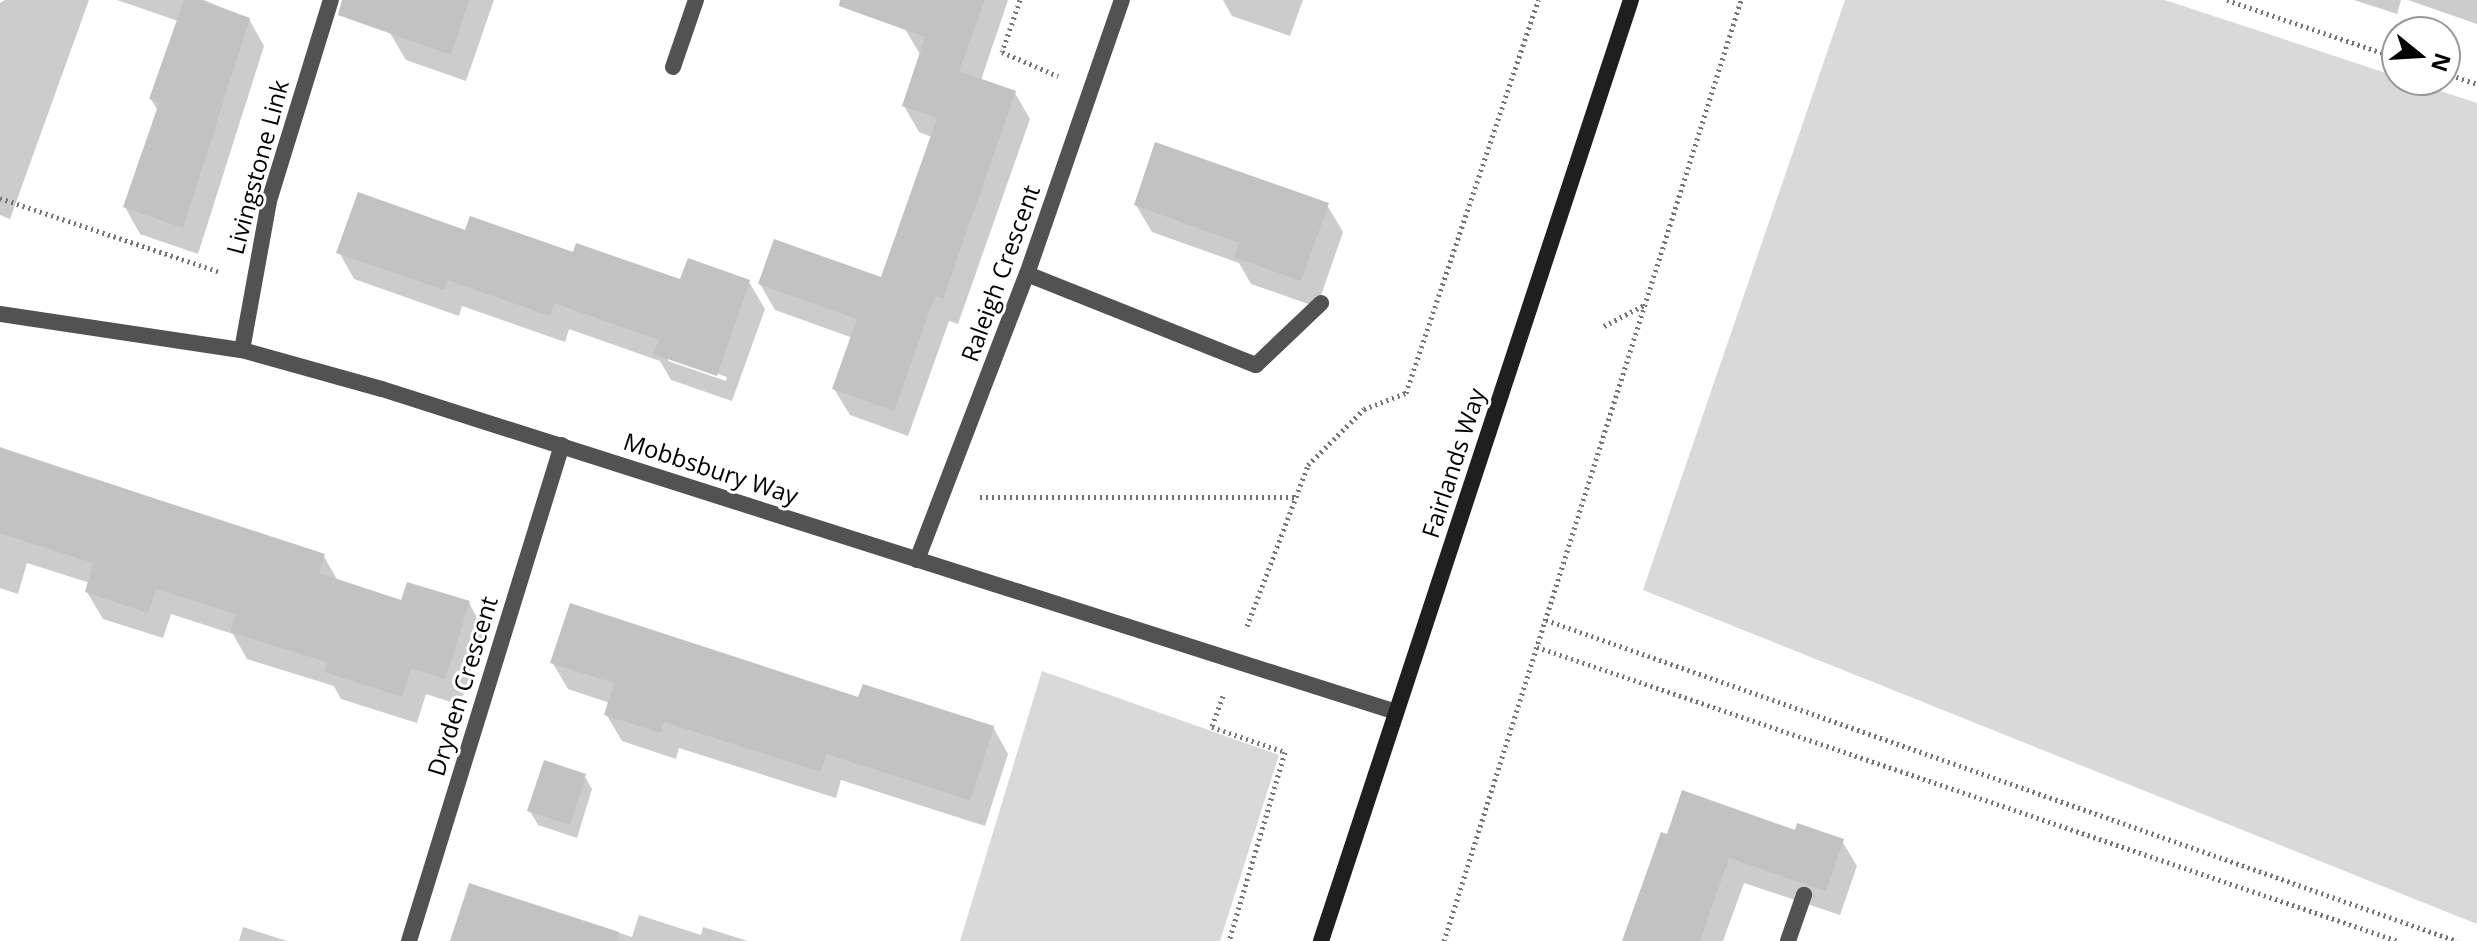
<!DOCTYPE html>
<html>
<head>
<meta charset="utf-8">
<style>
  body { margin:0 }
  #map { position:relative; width:2477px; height:941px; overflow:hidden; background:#fff; font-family:"Open Sans",sans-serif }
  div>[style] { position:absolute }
  .green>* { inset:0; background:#d9d9d9 }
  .shadow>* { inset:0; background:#0003 }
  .building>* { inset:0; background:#c2c2c2 }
  .path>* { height:5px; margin-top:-2.5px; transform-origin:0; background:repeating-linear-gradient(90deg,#747474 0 2px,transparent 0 6px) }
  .service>* { height:16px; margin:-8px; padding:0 8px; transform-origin:8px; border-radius:8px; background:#525252 }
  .minor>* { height:16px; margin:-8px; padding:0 8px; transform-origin:8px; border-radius:8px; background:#525252 }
  .tertiary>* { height:16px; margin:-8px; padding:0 8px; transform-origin:8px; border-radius:8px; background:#525252 }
  .secondary>* { height:16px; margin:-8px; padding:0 8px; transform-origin:8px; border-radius:8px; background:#1f1f1f }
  span { translate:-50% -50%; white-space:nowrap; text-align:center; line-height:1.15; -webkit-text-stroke:6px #fff; paint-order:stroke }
  .street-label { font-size:24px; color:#000 }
  .north { position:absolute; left:2381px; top:16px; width:80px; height:80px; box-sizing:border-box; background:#fff; border:2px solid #999; border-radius:50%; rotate:108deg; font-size:22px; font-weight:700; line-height:32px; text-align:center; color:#000 }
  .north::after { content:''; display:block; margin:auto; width:28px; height:36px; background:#000; clip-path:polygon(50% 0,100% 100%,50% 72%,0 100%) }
</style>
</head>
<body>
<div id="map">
  <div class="green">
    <i style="clip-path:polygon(1845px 0,2165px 0,2477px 103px,2477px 924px,1643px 590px)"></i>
    <i style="clip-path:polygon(1042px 671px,1279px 755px,1220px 941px,960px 941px)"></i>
  </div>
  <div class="shadow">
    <i style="clip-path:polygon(5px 0,89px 0,10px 219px,0 215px,0 3px)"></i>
    <i style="clip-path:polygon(117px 0,204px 0,249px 19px,264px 46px,198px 254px,140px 234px,125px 207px,158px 111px,151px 99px,178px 21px)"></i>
    <i style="clip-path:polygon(402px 0,494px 0,466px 81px,406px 60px,390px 33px)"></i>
    <i style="clip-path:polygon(915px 0,1008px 0,981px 80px,1015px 93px,1030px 119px,958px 324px,949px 321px,908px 436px,850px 415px,834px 389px,853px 338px,775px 310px,760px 284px,882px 280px,932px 137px,919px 132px,904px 106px,921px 56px,905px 29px)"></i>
    <i style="clip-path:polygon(1223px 0,1303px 0,1290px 36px,1232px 16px)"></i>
    <i style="clip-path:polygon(2354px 0,2401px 0,2397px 14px)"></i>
    <i style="clip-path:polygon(2408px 0,2477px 0,2477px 24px)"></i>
    <i style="clip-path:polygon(1136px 205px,1327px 205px,1343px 232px,1317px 307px,1251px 284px,1239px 263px,1152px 232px)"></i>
    <i style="clip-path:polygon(evenodd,467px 232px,681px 282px,749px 282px,765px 309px,732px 401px,671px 380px,660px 361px,569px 329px,565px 342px,462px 306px,459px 316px,354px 279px,339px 252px,467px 232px,668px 357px,727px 377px,726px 381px,668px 361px,668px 357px)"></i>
    <i style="clip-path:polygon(0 447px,323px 555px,338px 581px,402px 602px,469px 603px,484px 630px,460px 705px,426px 694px,417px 723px,341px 699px,334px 686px,247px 659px,233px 634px,171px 614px,163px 638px,103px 619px,87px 592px,90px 583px,27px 563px,18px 594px,0 588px)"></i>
    <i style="clip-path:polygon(552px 662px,993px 727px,1008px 754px,985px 826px,841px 780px,836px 798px,679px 748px,676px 759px,622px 741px,606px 714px,610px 703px,568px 689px)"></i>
    <i style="clip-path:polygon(584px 775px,592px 789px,577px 838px,538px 825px,530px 811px)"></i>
    <i style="clip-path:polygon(1796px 832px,1842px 841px,1857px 866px,1840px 915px,1744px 883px,1723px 941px,1624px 941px,1662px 834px)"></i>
    <i style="clip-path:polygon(470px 885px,632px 937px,639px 915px,701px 935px,703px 927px,748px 941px,452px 941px)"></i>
    <i style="clip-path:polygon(243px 927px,287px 941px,239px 941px)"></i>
  </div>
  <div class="building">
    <i style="clip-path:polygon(184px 0,200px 0,250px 18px,183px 228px,123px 207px,159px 103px,149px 99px)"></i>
    <i style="clip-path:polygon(342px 0,469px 0,451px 55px,338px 15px)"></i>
    <i style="clip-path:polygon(840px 0,985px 0,959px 71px,1016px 91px,943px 299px,935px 296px,894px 411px,832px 389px,857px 319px,758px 284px,774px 239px,881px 277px,937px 118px,902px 106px,925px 37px,839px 6px)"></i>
    <i style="clip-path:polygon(1155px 142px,1329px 203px,1301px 281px,1234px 257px,1239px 243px,1134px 205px)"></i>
    <i style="clip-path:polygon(358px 192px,465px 230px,470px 216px,573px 252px,576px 243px,680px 279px,688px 258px,750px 280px,717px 376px,653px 354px,659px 340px,554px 303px,550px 316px,447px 280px,444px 290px,336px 253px)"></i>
    <i style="clip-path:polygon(0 448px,325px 554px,319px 573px,401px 600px,407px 582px,470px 601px,445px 679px,411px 668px,402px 697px,324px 672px,327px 662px,230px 632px,236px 614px,156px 589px,148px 613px,85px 592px,93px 563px,0 533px)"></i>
    <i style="clip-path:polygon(570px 603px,858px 697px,863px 684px,994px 726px,970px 800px,826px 754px,821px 772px,664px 722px,661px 733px,604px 715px,614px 683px,550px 663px)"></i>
    <i style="clip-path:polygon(544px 760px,586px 774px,570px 825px,527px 811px)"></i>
    <i style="clip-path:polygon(1682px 790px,1795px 830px,1797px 823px,1844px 839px,1826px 891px,1729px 858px,1700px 941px,1622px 941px,1661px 832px,1667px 834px)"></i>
    <i style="clip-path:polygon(469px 883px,619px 932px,618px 941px,450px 941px)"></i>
  </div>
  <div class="path">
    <i style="left:1020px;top:0;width:55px;rotate:109.1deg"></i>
    <i style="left:1002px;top:52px;width:61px;rotate:23.2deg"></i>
    <i style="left:2227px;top:0;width:180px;rotate:18.8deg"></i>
    <i style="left:2445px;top:73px;width:34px;rotate:19deg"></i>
    <i style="left:0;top:198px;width:232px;rotate:18.6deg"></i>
    <i style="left:1604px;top:326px;width:47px;rotate:-27.6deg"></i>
    <i style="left:980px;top:497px;width:315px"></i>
    <i style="left:1546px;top:620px;width:966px;rotate:19.41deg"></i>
    <i style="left:1247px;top:626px;width:172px;rotate:-69.2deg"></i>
    <i style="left:1308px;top:465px;width:79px;rotate:-45deg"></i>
    <i style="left:1364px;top:409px;width:45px;rotate:-20.9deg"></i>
    <i style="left:1406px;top:393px;width:415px;rotate:-71.4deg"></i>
    <i style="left:1537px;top:647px;width:910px;rotate:18.85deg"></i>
    <i style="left:1223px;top:696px;width:33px;rotate:110deg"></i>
    <i style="left:1212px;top:727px;width:77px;rotate:18.9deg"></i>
    <i style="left:1285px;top:752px;width:197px;rotate:106.5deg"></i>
    <i style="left:1444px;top:941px;width:987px;rotate:-72.48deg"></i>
  </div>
  <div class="service">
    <i style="left:673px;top:67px;width:71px;rotate:-71.1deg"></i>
    <i style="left:1027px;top:274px;width:246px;rotate:21.7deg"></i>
    <i style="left:1256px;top:365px;width:90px;rotate:-43.6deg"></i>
    <i style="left:1788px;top:941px;width:49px;rotate:-70.8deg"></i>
  </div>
  <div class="minor">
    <i style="left:242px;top:350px;width:151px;rotate:-79.7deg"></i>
    <i style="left:269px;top:201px;width:210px;rotate:-72.9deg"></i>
    <i style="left:917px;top:560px;width:306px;rotate:-69deg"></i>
    <i style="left:1027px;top:274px;width:290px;rotate:-70.9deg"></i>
    <i style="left:409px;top:941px;width:519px;rotate:-72.86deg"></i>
  </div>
  <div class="tertiary">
    <i style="left:0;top:314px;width:245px;rotate:8.5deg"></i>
    <i style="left:242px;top:350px;width:145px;rotate:15.6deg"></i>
    <i style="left:382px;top:389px;width:1064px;rotate:17.67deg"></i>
  </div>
  <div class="secondary">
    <i style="left:1321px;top:941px;width:991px;rotate:-71.77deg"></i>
  </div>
  <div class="street-label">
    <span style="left:257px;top:167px;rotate:-75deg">Livingstone Link</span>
    <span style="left:1000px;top:273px;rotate:-70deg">Raleigh Crescent</span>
    <span style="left:1453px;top:463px;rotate:-72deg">Fairlands Way</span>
    <span style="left:711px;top:468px;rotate:18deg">Mobbsbury Way</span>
    <span style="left:462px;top:686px;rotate:-73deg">Dryden Crescent</span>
  </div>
  <div class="north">N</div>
</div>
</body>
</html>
